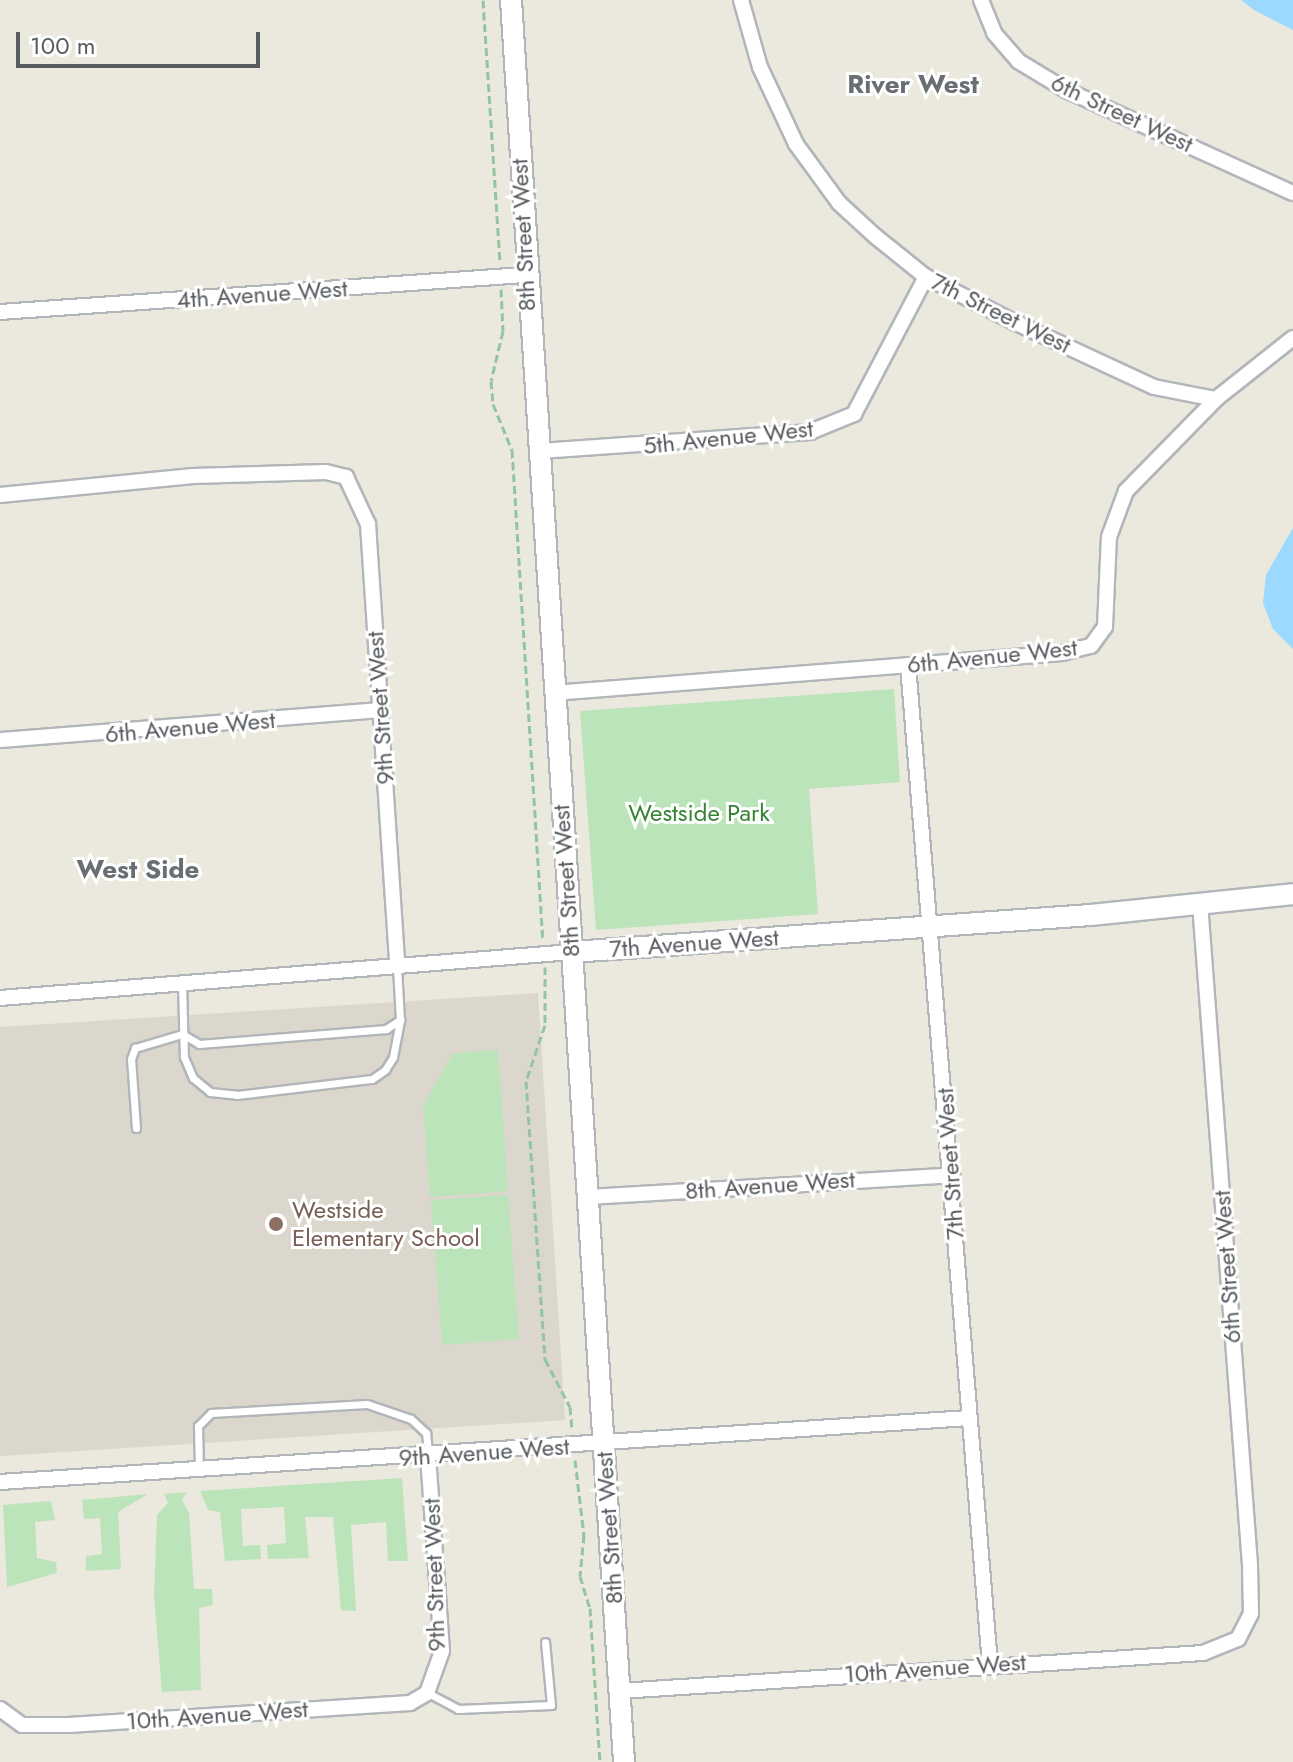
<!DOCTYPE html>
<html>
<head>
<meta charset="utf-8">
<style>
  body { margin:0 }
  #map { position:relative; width:1293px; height:1762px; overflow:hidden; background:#ebe8de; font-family:Jost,sans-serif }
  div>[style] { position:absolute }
  .education>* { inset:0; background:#dcd7cd }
  .green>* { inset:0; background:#bce4ba }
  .water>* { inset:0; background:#9bd9ff }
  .path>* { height:3px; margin-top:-1.5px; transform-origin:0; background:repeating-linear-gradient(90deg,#93c59e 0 8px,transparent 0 12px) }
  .roads { filter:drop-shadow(2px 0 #b2b6ba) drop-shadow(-2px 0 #b2b6ba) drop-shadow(0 2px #b2b6ba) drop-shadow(0 -2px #b2b6ba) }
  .lane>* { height:7px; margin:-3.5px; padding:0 3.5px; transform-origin:3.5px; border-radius:3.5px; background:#fff }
  .street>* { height:14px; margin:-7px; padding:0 7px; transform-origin:7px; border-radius:7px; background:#fff }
  .secondary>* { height:20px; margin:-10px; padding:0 10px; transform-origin:10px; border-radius:10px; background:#fff }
  .dots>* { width:22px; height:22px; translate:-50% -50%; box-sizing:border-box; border:4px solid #fff; border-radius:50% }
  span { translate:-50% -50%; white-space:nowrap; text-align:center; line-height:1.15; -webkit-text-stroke:6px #fff; paint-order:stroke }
  .street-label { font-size:24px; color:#585c60 }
  .park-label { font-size:24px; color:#348432 }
  .education-label { font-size:24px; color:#785e54 }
  .left { translate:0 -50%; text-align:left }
  .neighbourhood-label { font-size:26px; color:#696e72; font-weight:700 }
  .scale { position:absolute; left:16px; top:32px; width:244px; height:36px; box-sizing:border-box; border:4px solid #585c60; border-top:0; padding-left:10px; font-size:24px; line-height:28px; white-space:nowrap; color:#585c60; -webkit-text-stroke:6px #fff; paint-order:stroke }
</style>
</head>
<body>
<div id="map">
  <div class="education">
    <i style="clip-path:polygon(538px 993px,565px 1420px,0 1456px,0 1027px)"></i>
  </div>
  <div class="green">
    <i style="clip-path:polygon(894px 689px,900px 782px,809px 789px,818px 914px,596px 930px,580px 711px)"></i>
    <i style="clip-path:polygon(498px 1050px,508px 1191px,430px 1197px,423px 1106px,453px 1053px)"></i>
    <i style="clip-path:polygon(508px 1195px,519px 1339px,442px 1345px,431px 1200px)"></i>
    <i style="clip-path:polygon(402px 1478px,408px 1561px,388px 1561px,386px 1522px,351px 1525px,356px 1611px,341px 1610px,333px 1517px,305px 1517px,309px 1558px,268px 1559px,267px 1545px,286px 1543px,284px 1507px,241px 1509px,243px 1546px,260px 1545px,261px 1559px,225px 1561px,220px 1512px,208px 1510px,200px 1491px)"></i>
    <i style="clip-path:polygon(187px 1492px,182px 1500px,189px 1513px,194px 1589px,212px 1589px,213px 1605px,199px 1608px,201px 1690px,162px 1692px,154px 1596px,157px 1515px,168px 1503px,164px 1494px)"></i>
    <i style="clip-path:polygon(148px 1494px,118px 1512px,121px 1569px,86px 1571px,86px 1556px,102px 1554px,100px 1518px,84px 1519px,82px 1500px)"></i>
    <i style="clip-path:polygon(51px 1501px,55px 1520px,35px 1522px,37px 1558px,56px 1562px,57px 1573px,7px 1587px,3px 1505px)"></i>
  </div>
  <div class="water">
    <i style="clip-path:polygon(1241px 0,1293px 0,1293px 30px,1254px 10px)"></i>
    <i style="clip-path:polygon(1293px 528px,1293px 649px,1273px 629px,1263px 603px,1266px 575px)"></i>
  </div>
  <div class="path">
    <i style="left:483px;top:0;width:263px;rotate:86.3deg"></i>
    <i style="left:501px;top:289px;width:42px;rotate:87.3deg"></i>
    <i style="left:503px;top:331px;width:51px;rotate:103.5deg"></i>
    <i style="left:491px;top:381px;width:23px;rotate:85deg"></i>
    <i style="left:493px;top:404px;width:50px;rotate:67.6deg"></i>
    <i style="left:512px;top:450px;width:490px;rotate:86.4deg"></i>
    <i style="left:545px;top:967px;width:58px;rotate:90deg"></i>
    <i style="left:545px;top:1025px;width:59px;rotate:108.7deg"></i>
    <i style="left:526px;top:1081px;width:279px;rotate:86.1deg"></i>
    <i style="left:545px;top:1359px;width:54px;rotate:62.5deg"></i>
    <i style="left:570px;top:1407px;width:22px;rotate:85deg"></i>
    <i style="left:575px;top:1460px;width:76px;rotate:83.2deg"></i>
    <i style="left:584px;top:1535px;width:41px;rotate:95.6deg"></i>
    <i style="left:580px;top:1576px;width:34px;rotate:73deg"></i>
    <i style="left:590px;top:1608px;width:154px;rotate:86.3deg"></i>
  </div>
  <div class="roads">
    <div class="lane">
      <i style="left:182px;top:982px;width:75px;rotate:88.5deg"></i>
      <i style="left:184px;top:1057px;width:23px;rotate:67deg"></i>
      <i style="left:193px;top:1078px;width:22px;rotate:39deg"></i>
      <i style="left:210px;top:1092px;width:27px;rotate:6deg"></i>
      <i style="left:237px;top:1095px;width:136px;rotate:-6.8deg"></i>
      <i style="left:372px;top:1079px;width:16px;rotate:-35deg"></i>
      <i style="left:385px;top:1070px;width:15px;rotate:-58deg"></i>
      <i style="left:393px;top:1057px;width:38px;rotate:-79deg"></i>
      <i style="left:182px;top:1034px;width:20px;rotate:30deg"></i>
      <i style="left:199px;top:1044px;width:188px;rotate:-4.6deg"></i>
      <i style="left:386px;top:1029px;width:17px;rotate:-33deg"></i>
      <i style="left:400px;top:1020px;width:54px;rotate:-93.2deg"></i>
      <i style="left:136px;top:1128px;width:69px;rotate:-94.1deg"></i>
      <i style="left:131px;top:1059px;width:12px;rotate:-70deg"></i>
      <i style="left:135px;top:1048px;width:49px;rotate:-16.6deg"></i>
      <i style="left:199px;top:1470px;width:44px;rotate:-91.3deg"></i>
      <i style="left:198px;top:1426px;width:18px;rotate:-45deg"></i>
      <i style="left:211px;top:1413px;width:156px;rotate:-3.3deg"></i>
      <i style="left:367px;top:1404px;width:46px;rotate:18.8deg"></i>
      <i style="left:411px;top:1419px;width:21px;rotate:43deg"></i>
      <i style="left:426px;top:1433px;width:20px;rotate:84deg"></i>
      <i style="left:428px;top:1693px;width:34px;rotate:28deg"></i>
      <i style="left:458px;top:1709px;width:93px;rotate:-2.5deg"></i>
      <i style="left:551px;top:1705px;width:63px;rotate:-95.4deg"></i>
    </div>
    <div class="street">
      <i style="left:741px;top:0;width:70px;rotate:74.2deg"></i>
      <i style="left:760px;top:67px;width:85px;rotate:64.9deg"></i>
      <i style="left:796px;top:144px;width:73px;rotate:53.9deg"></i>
      <i style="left:839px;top:203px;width:49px;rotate:42.5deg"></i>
      <i style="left:875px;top:236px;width:65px;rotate:38.8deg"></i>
      <i style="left:926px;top:277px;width:99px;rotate:27.1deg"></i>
      <i style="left:1014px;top:322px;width:154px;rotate:24.9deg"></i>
      <i style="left:1154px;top:387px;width:63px;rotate:11deg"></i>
      <i style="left:981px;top:0;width:35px;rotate:68deg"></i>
      <i style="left:994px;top:33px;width:37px;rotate:49deg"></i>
      <i style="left:1018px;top:61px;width:56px;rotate:31.1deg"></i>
      <i style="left:1066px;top:90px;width:249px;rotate:24.4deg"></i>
      <i style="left:0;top:312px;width:525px;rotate:-4.04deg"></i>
      <i style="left:540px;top:451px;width:271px;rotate:-4deg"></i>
      <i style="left:810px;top:432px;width:48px;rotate:-22.2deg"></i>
      <i style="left:854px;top:414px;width:155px;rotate:-62.3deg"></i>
      <i style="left:0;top:495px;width:194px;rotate:-5.6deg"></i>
      <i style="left:193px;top:476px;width:133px;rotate:-1.7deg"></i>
      <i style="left:326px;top:472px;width:21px;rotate:14deg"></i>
      <i style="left:346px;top:477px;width:52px;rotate:64.9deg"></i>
      <i style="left:368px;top:524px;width:443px;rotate:86.2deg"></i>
      <i style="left:908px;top:665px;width:1002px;rotate:85.31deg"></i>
      <i style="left:553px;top:693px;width:511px;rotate:-4.49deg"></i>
      <i style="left:1062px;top:653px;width:30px;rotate:-14deg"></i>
      <i style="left:1091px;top:646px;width:24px;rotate:-54deg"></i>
      <i style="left:1105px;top:627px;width:90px;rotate:-87.5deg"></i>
      <i style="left:1109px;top:537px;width:49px;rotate:-69.7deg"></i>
      <i style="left:1126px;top:491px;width:129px;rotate:-45.6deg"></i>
      <i style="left:1216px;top:399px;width:98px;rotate:-38.4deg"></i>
      <i style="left:0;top:740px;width:381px;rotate:-4.5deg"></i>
      <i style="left:0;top:998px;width:574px;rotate:-4.6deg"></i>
      <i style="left:587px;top:1197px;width:366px;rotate:-3.4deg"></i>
      <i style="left:0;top:1482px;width:970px;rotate:-3.78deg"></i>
      <i style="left:620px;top:1691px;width:584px;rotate:-3.73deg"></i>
      <i style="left:1203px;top:1653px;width:38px;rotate:-22deg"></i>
      <i style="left:1238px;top:1639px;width:28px;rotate:-63deg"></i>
      <i style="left:1251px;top:1614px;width:49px;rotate:-91.2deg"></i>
      <i style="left:1250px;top:1565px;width:664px;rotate:-94.32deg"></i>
      <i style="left:0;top:1709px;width:27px;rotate:36deg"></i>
      <i style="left:22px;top:1725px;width:47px"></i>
      <i style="left:69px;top:1725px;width:342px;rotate:-3.7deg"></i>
      <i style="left:410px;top:1703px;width:20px;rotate:-30deg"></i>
      <i style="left:427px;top:1693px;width:45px;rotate:-70.3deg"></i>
      <i style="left:442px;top:1651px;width:196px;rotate:-94.1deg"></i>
    </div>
    <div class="secondary">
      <i style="left:511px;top:0;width:1766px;rotate:86.33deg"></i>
      <i style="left:572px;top:952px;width:520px;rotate:-4.08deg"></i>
      <i style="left:1091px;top:915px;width:203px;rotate:-5.9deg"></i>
    </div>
  </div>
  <div class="dots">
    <i style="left:276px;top:1224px;background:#8d6e63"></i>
  </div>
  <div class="street-label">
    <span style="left:1122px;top:113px;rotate:25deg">6th Street West</span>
    <span style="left:523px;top:235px;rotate:-93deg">8th Street West</span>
    <span style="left:262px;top:294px;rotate:-4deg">4th Avenue West</span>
    <span style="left:1001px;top:313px;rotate:26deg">7th Street West</span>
    <span style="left:728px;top:437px;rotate:-6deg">5th Avenue West</span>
    <span style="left:992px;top:656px;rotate:-6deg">6th Avenue West</span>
    <span style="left:380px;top:708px;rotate:-94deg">9th Street West</span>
    <span style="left:190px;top:727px;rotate:-5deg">6th Avenue West</span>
    <span style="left:566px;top:881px;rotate:-94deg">8th Street West</span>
    <span style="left:694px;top:943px;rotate:-4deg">7th Avenue West</span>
    <span style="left:950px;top:1164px;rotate:-94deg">7th Street West</span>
    <span style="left:770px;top:1185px;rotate:-4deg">8th Avenue West</span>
    <span style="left:1227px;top:1267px;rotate:-94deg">6th Street West</span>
    <span style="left:484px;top:1452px;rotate:-4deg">9th Avenue West</span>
    <span style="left:609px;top:1528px;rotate:-94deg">8th Street West</span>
    <span style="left:434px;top:1575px;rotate:-92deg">9th Street West</span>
    <span style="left:935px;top:1668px;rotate:-4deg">10th Avenue West</span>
    <span style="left:217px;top:1715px;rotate:-4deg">10th Avenue West</span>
  </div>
  <div class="park-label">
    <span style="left:699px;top:813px">Westside Park</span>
  </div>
  <div class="education-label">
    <span class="left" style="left:292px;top:1224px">Westside<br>Elementary School</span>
  </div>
  <div class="neighbourhood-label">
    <span style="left:913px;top:85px">River West</span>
    <span style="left:138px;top:870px">West Side</span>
  </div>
  <div class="scale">100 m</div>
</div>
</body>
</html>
